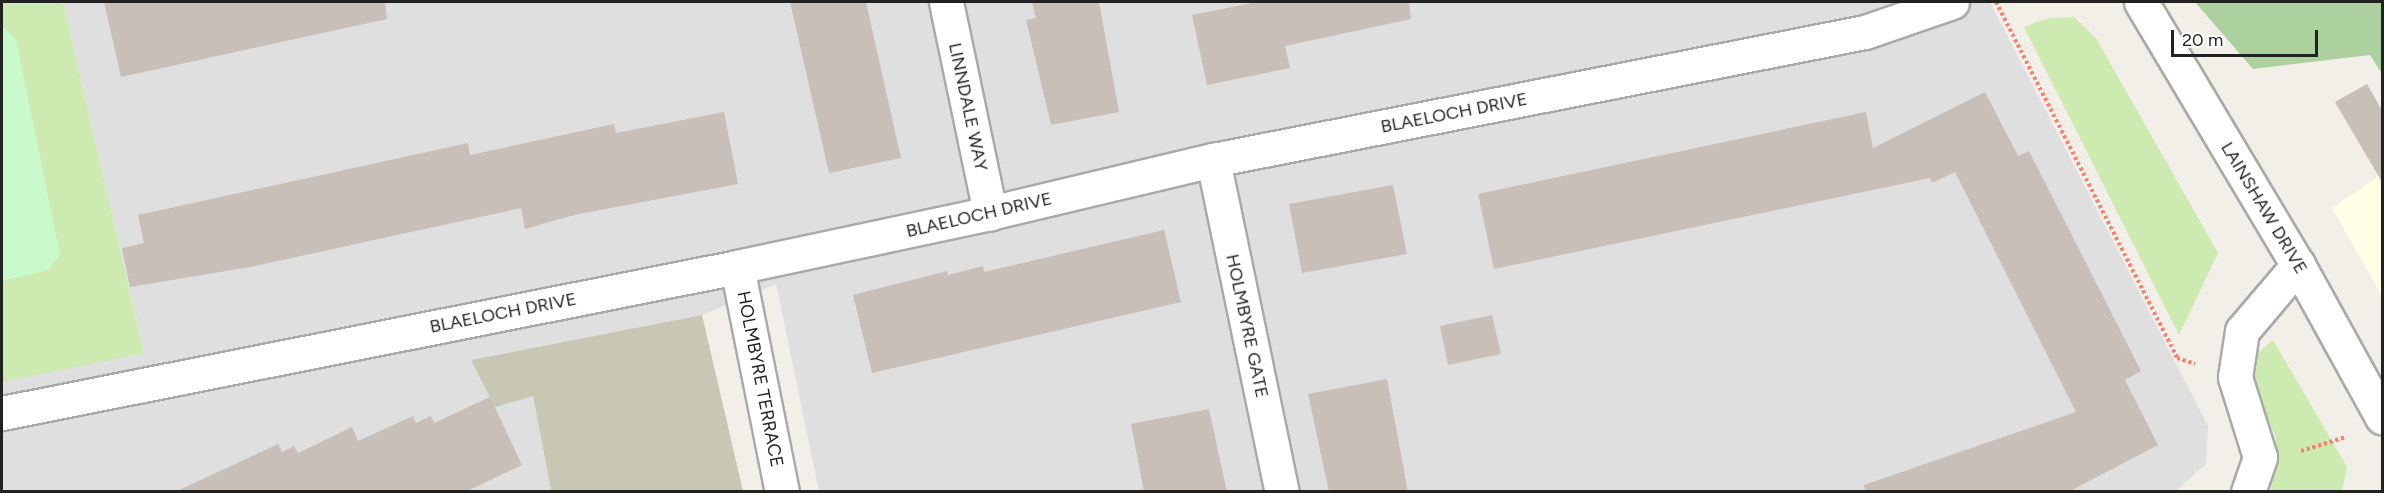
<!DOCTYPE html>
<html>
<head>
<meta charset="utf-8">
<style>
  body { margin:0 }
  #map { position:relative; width:2384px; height:493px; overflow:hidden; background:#f2efe9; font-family:Figtree,sans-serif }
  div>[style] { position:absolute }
  .residential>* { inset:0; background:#e0dfdf }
  .education>* { inset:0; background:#ffffe5 }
  .construction>* { inset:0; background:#c7c7b4 }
  .grass>* { inset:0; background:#cdebb0 }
  .forest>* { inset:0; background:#add19e }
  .park>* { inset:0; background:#c8facc }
  .building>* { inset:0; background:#c7bfb8 }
  .path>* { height:4px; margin-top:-2px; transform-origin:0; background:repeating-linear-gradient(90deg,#fa8072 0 3px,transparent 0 6px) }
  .roads { filter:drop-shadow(2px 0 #a9a9a9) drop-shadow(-2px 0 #a9a9a9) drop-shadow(0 2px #a9a9a9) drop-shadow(0 -2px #a9a9a9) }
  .minor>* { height:33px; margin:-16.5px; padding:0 16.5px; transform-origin:16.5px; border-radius:16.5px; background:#fff }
  .tertiary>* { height:33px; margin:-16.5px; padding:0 16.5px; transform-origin:16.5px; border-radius:16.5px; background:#fff }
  span { translate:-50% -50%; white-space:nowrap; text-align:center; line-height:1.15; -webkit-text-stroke:4.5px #fff; paint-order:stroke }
  .street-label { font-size:18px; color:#222 }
  .frame { position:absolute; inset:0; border:3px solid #222; pointer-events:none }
  .scale { position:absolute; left:2171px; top:30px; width:147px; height:27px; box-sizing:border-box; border:3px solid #222; border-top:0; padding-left:8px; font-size:18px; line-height:21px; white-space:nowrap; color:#222; -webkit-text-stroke:4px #fff; paint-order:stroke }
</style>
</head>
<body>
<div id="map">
  <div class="residential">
    <i style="clip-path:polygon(63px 2px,1990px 2px,2208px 426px,2206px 464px,2175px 492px,819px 491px,776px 284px,702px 315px,471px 360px,533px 396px,551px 490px,2px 492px,2px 382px,144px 352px)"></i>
  </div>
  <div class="education">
    <i style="clip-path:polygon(2382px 174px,2382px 296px,2332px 208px)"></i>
  </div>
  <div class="construction">
    <i style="clip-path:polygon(702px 315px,743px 491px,545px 491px,551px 490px,533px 396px,495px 407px,471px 360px)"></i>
  </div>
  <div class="grass">
    <i style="clip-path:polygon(2px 2px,63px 2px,144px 353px,2px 382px)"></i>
    <i style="clip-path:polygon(2074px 17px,2096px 38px,2218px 253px,2179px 335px,2024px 27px,2049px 18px)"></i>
    <i style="clip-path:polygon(2273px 340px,2347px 467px,2342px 491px,2271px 491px,2276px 438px,2253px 381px,2255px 355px)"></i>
  </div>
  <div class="forest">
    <i style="clip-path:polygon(2195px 2px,2382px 2px,2382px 74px,2370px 55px,2253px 69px)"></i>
  </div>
  <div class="park">
    <i style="clip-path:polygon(2px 25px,16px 40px,60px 255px,48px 270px,2px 281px)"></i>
  </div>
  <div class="building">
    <i style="clip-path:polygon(104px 2px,385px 2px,387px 19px,121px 77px)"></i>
    <i style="clip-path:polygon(790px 2px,866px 2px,901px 158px,829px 173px)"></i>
    <i style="clip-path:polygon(1032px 2px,1099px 2px,1119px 112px,1051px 125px,1026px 20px,1036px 18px)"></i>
    <i style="clip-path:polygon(1257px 2px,1409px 2px,1411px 19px,1285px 46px,1290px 68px,1207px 85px,1192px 15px)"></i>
    <i style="clip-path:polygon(2367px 84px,2382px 110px,2382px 182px,2335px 102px)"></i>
    <i style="clip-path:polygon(1985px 92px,2018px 156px,2029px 151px,2141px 371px,2125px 380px,2158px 445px,2068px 492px,1866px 492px,1864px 485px,2076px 412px,1955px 172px,1932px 183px,1930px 178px,1494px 269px,1478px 194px,1866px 112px,1873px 148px)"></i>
    <i style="clip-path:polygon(724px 112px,738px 184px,574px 215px,525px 229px,521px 208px,250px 267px,130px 287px,122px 248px,144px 243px,138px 215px,468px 143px,470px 155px,614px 124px,616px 133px)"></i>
    <i style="clip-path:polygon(1393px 185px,1407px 254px,1302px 273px,1289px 204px)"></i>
    <i style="clip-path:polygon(1164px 230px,1181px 302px,872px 373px,853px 295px,947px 271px,948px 275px,983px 266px,984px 272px)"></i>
    <i style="clip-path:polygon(1492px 315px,1501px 354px,1448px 365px,1440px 326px)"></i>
    <i style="clip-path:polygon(1387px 379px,1408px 492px,1329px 492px,1308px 394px)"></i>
    <i style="clip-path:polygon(490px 397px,522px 465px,465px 492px,175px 492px,278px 444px,282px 452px,294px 446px,298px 453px,352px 427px,358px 441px,413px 416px,416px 423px,431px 416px,434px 423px)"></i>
    <i style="clip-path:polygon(1209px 409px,1227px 492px,1144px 492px,1131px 424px)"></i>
  </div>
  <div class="path">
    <i style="left:1996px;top:2px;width:399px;rotate:63deg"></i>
    <i style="left:2177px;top:358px;width:19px;rotate:18deg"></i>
    <i style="left:2301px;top:451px;width:47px;rotate:-17.3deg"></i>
  </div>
  <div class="roads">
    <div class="minor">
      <i style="left:946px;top:2px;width:216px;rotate:78.2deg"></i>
      <i style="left:1213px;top:160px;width:339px;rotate:78.3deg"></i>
      <i style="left:737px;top:267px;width:229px;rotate:78.7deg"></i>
      <i style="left:2px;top:413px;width:749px;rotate:-11.23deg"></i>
      <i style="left:737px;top:267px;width:259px;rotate:-12deg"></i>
      <i style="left:990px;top:213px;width:229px;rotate:-13.4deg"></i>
      <i style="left:1213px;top:160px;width:664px;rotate:-11.11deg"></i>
      <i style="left:1865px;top:32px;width:92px;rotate:-19deg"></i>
      <i style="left:2248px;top:492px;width:37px;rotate:-71deg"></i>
      <i style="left:2260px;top:457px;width:84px;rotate:-107.4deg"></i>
      <i style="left:2235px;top:377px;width:47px;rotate:-81.3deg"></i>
      <i style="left:2242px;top:331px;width:87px;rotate:-49.7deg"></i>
    </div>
    <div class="tertiary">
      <i style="left:2141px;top:2px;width:306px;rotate:59.2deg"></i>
      <i style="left:2298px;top:265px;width:174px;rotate:61.1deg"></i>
    </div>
  </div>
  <div class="street-label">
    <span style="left:968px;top:107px;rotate:78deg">LINNDALE WAY</span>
    <span style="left:1454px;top:113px;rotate:-11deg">BLAELOCH DRIVE</span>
    <span style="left:2264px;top:208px;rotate:59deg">LAINSHAW DRIVE</span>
    <span style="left:979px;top:215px;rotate:-13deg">BLAELOCH DRIVE</span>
    <span style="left:503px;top:313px;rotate:-11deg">BLAELOCH DRIVE</span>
    <span style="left:1247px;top:326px;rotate:78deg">HOLMBYRE GATE</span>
    <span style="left:760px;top:379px;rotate:79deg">HOLMBYRE TERRACE</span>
  </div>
  <div class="frame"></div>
  <div class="scale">20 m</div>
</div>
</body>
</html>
